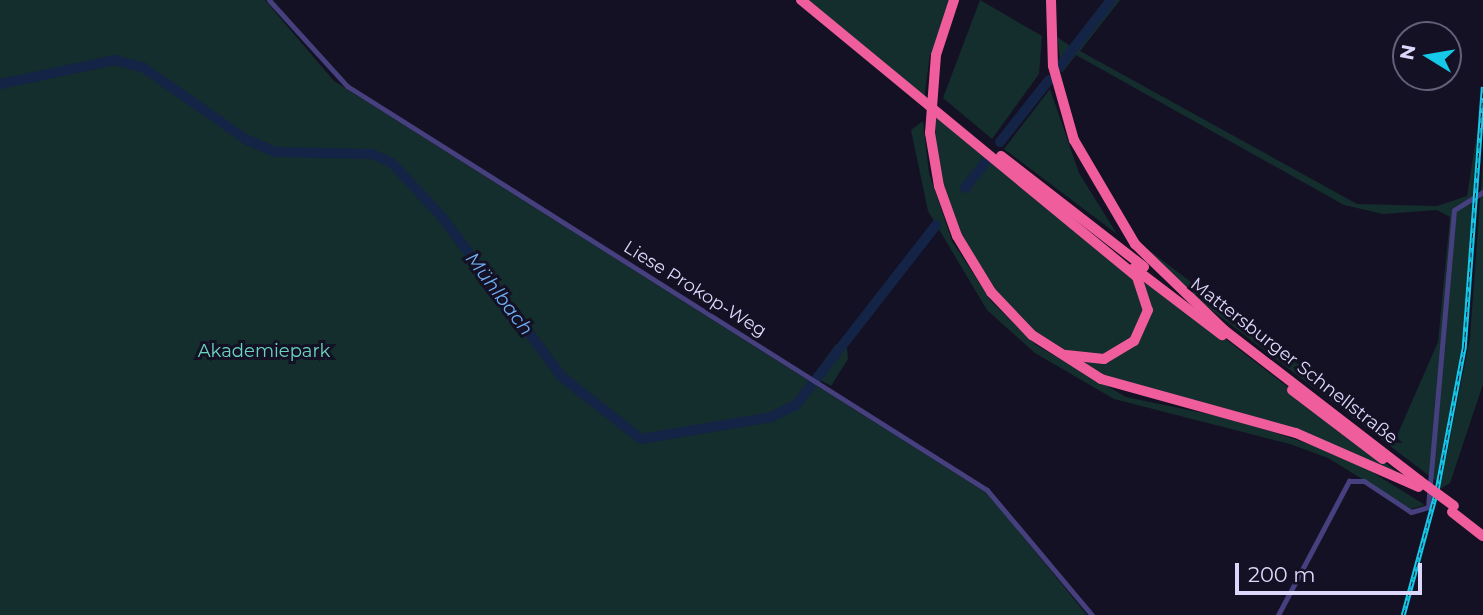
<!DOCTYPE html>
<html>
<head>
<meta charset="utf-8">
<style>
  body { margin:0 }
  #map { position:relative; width:1483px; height:615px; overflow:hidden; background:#151124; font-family:Montserrat,sans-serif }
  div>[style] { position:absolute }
  .green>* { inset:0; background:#142d2d }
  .river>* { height:10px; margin:-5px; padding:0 5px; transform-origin:5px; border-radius:5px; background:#132446 }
  .street>* { height:5px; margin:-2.5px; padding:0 2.5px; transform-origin:2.5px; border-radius:2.5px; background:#46407e }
  .highway>* { height:10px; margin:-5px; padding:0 5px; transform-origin:5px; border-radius:5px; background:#f05d9c }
  .rail>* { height:4.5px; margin-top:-2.25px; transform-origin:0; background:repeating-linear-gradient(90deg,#151124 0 5px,#15c9e9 0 10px); box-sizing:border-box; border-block:2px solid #15c9e9 }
  .highway-bridge>* { height:10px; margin:-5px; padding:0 5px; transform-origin:5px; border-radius:5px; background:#f05d9c }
  span { translate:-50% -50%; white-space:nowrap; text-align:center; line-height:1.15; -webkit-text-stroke:6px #151124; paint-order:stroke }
  .street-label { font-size:18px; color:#ddd7fb }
  .park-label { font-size:18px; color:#69d5c0 }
  .water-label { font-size:19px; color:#6eaef2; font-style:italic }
  .north { position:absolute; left:1392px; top:21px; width:70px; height:70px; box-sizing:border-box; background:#151124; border:2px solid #65607a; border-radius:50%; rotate:281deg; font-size:19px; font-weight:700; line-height:28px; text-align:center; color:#ddd7fb }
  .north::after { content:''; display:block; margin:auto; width:24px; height:32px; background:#15c9e9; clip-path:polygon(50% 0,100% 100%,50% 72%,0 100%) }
  .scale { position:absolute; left:1235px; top:563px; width:187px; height:32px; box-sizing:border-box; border:4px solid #ddd7fb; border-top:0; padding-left:9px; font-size:21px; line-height:24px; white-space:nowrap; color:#ddd7fb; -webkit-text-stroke:5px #151124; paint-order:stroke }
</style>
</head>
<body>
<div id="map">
  <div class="green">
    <i style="clip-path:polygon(0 0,265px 0,334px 81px,988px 494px,1087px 615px,0 615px)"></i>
    <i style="clip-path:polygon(801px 0,954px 0,936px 55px,930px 54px,924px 100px)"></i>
    <i style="clip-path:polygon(980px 0,1042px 36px,1039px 74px,992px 139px,943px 98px)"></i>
    <i style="clip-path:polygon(1106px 0,1120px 0,1080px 51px,1357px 204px,1437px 206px,1467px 196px,1477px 132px,1462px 345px,1436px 481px,1180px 286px,1137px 241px,1396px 438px,1438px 342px,1450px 217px,1437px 210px,1383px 214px,1344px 205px,1076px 55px,1062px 73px,1057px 37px,1070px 46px)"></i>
    <i style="clip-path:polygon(1050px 89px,1079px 173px,1117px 234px,1004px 149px)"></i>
    <i style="clip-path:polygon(935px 109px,1132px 273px,1151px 281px,1419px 489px,1329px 445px,1101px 379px,1009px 312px,957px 236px,930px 133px,936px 133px)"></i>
    <i style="clip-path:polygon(923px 121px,929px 173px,952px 241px,991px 301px,1036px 345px,1126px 397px,1237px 420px,1348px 457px,1425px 505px,1411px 509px,1328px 458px,1290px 444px,1114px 399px,1035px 353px,987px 310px,928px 211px,911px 130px)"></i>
    <i style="clip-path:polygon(1483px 159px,1483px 384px,1450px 483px,1440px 489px,1470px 338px)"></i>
    <i style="clip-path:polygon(836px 344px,847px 347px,848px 359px,831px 386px,813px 376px)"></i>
  </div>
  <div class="river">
    <i style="left:1059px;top:67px;width:85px;rotate:-52.2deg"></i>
    <i style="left:0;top:84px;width:117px;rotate:-11.8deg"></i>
    <i style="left:115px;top:60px;width:30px;rotate:15deg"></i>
    <i style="left:144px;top:68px;width:126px;rotate:35deg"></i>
    <i style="left:247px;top:140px;width:30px;rotate:23deg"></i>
    <i style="left:275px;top:152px;width:97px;rotate:1.2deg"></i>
    <i style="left:372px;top:154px;width:22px;rotate:24deg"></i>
    <i style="left:392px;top:163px;width:74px;rotate:47.2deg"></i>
    <i style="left:442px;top:217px;width:200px;rotate:53.1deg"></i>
    <i style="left:562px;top:377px;width:100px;rotate:38.1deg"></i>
    <i style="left:641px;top:439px;width:132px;rotate:-9.6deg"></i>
    <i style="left:771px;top:417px;width:28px;rotate:-26deg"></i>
    <i style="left:796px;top:405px;width:228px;rotate:-52.1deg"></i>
    <i style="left:1000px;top:142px;width:79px;rotate:-51.7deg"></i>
    <i style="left:965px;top:188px;width:34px;rotate:-52deg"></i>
  </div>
  <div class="street">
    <i style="left:269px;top:0;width:116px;rotate:47.8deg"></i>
    <i style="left:347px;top:86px;width:757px;rotate:32.26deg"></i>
    <i style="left:987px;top:490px;width:163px;rotate:50deg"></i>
    <i style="left:1278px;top:615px;width:152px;rotate:-62.1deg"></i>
    <i style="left:1349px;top:481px;width:15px"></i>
    <i style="left:1364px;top:481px;width:56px;rotate:33.4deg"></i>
    <i style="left:1411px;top:512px;width:18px;rotate:-16deg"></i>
    <i style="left:1428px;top:507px;width:298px;rotate:-85deg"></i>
    <i style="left:1454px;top:210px;width:34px;rotate:-32deg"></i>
  </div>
  <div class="highway">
    <i style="left:801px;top:0;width:435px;rotate:39.5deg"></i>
    <i style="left:1137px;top:277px;width:35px;rotate:72deg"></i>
    <i style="left:1148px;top:310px;width:34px;rotate:114deg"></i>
    <i style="left:1134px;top:341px;width:35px;rotate:149deg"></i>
    <i style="left:1104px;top:359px;width:38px;rotate:-174deg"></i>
    <i style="left:1051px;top:0;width:66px;rotate:88.3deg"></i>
    <i style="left:1053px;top:66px;width:77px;rotate:74.2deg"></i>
    <i style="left:1074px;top:140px;width:121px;rotate:59.6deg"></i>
    <i style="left:1135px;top:244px;width:124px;rotate:44deg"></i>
    <i style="left:1224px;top:330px;width:247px;rotate:37.6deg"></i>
    <i style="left:936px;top:55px;width:58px;rotate:-71.9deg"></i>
    <i style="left:930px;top:133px;width:54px;rotate:80.4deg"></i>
    <i style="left:939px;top:186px;width:53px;rotate:70.2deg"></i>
    <i style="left:957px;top:236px;width:66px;rotate:58.7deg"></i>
    <i style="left:991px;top:292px;width:59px;rotate:46.4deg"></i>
    <i style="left:1032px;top:335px;width:82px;rotate:32.5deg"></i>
    <i style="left:1101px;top:379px;width:202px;rotate:15.5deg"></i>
    <i style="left:1296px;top:433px;width:134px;rotate:23.7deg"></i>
    <i style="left:1001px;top:156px;width:181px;rotate:37.8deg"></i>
    <i style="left:1134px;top:268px;width:111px;rotate:37.3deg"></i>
    <i style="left:1292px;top:390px;width:114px;rotate:37.2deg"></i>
    <i style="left:1452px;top:512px;width:39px;rotate:38deg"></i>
  </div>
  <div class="rail">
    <i style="left:1403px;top:615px;width:131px;rotate:-74.9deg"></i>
    <i style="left:1437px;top:489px;width:145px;rotate:-79.2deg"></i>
    <i style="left:1464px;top:347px;width:261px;rotate:-85.8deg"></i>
  </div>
  <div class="highway-bridge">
    <i style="left:930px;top:133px;width:78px;rotate:-85.6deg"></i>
    <i style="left:1420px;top:481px;width:42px;rotate:36.3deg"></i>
  </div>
  <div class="street-label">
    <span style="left:695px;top:289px;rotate:32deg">Liese Prokop-Weg</span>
    <span style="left:1294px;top:361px;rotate:38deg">Mattersburger Schnellstraße</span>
  </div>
  <div class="park-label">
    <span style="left:264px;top:351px">Akademiepark</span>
  </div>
  <div class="water-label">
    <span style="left:499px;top:294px;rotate:53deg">Mühlbach</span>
  </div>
  <div class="north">N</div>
  <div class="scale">200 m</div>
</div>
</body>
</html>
